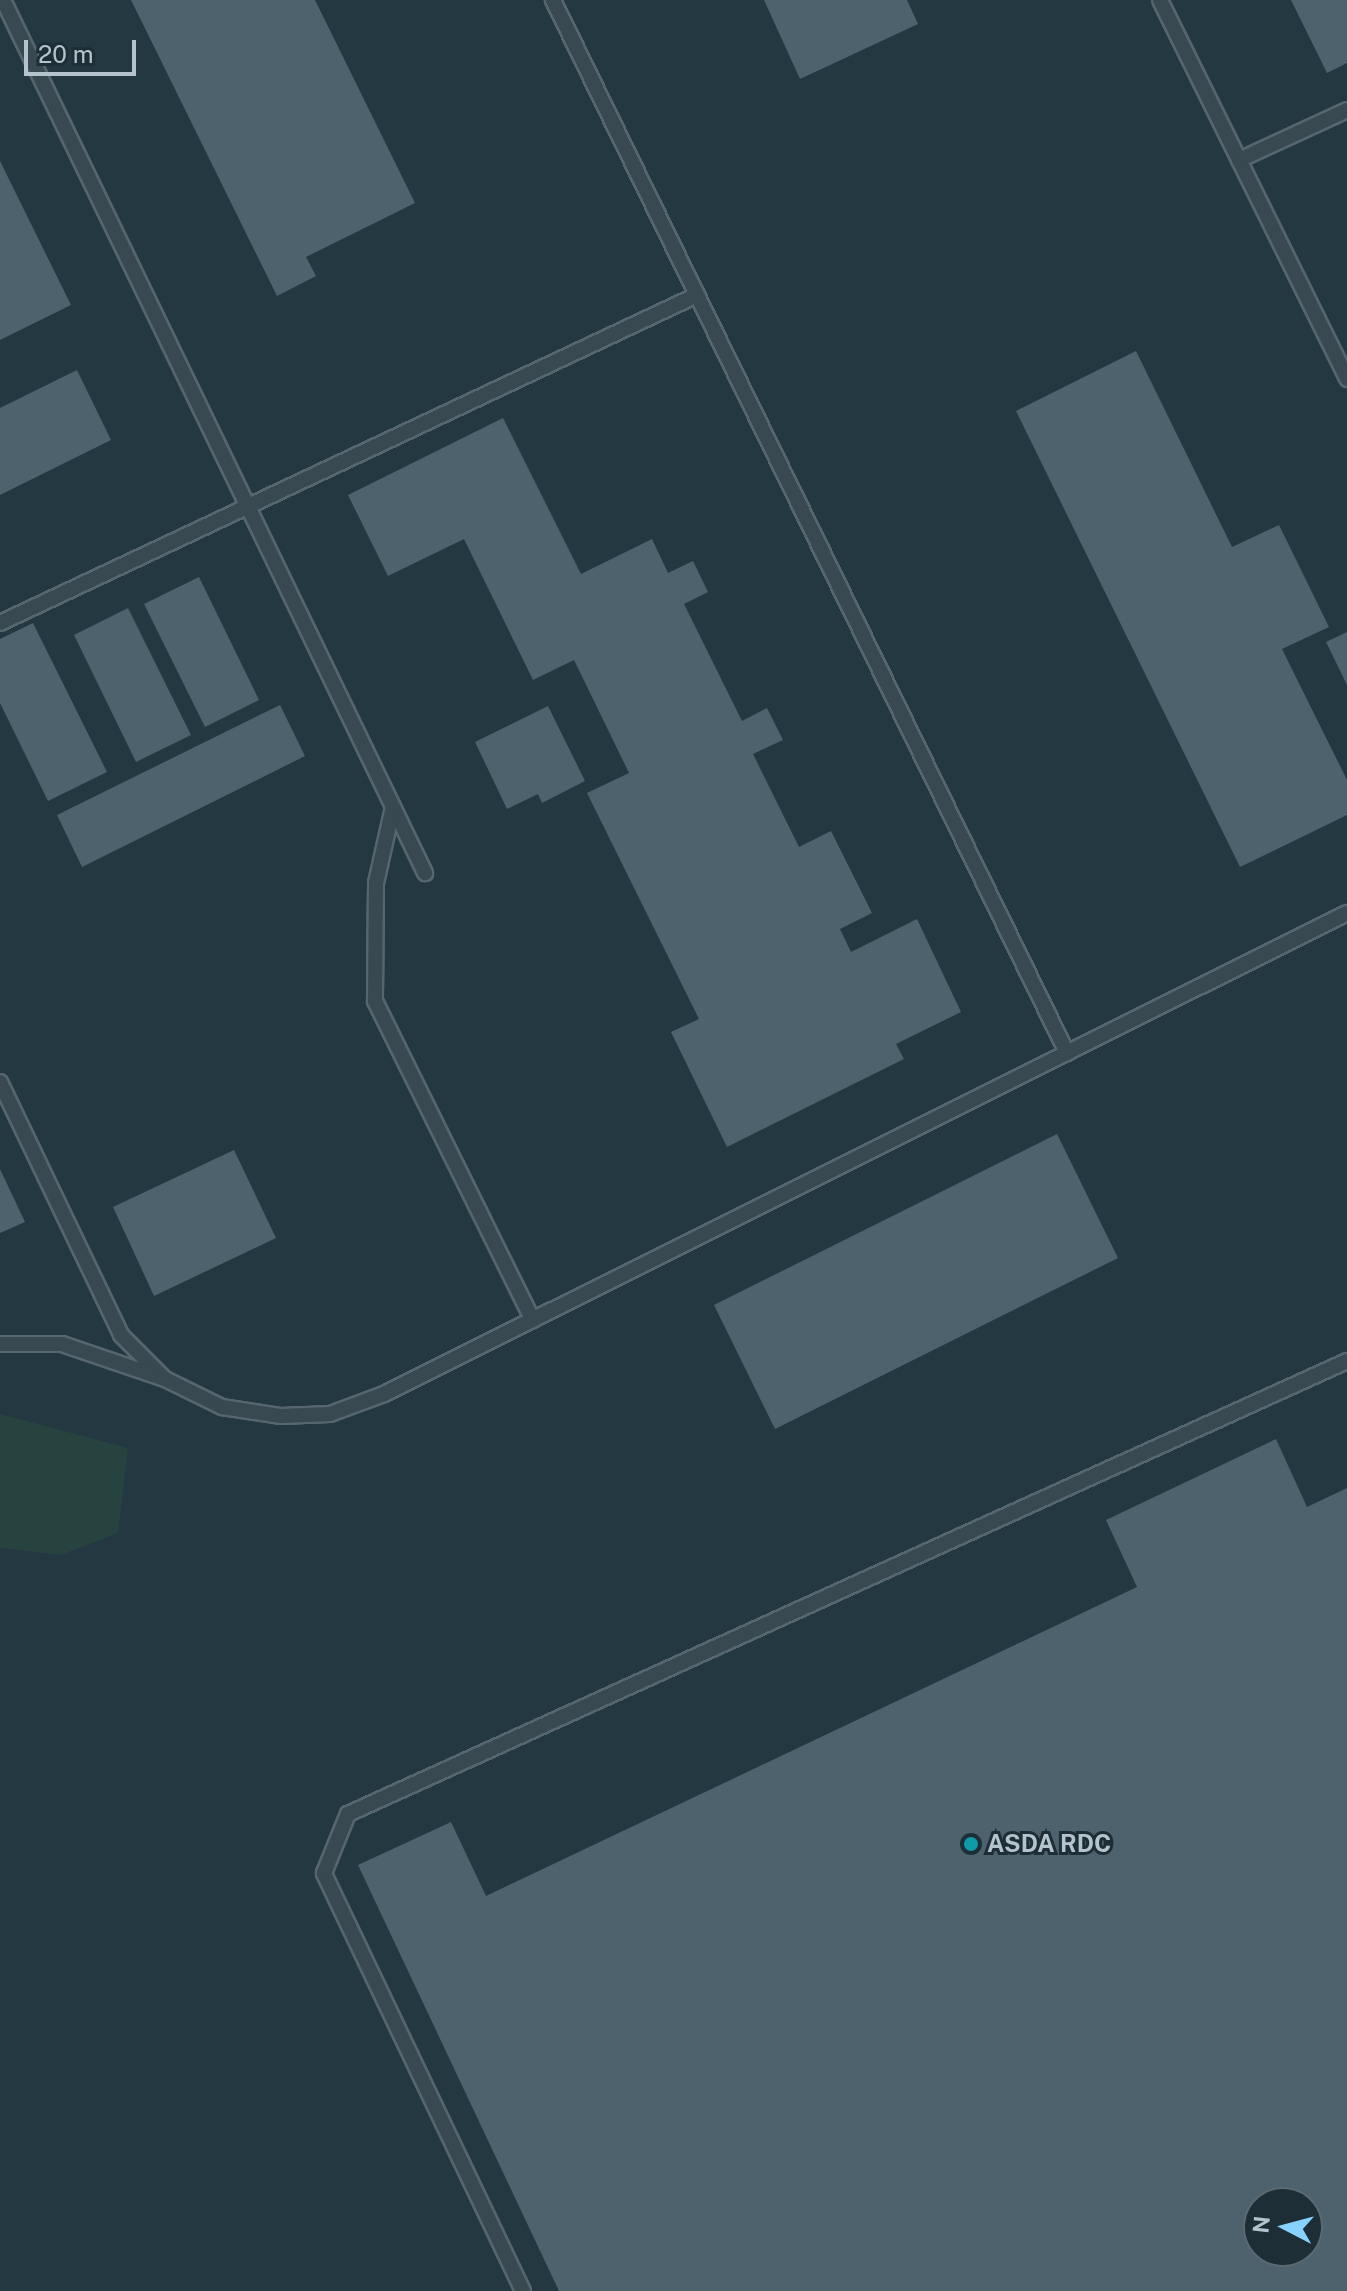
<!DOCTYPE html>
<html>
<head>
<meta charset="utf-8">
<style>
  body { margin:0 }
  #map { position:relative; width:1347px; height:2291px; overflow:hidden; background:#243842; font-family:"Public Sans",sans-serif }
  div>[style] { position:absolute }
  .green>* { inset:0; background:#26433f }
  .building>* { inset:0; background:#4d626d }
  .roads { filter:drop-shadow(2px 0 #56666f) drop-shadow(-2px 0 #56666f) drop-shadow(0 2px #56666f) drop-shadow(0 -2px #56666f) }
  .lane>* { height:14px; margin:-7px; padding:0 7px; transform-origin:7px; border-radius:7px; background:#384951 }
  .dots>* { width:22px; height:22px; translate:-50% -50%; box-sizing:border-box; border:4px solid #1d2e37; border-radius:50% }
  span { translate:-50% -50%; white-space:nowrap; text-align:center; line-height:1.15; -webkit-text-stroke:6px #1d2e37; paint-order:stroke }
  .poi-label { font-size:24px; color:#b5c3cc; font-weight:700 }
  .left { translate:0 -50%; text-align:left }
  .north { position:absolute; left:1243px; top:2187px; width:80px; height:80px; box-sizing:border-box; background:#1d2e37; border:2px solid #5a6a73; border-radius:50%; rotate:276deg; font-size:22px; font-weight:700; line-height:32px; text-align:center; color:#b5c3cc }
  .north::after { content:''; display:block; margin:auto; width:28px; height:36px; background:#87d2fe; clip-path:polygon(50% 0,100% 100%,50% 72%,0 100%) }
  .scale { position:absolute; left:24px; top:40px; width:112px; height:36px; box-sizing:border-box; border:4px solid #b5c3cc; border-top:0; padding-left:10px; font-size:24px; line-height:28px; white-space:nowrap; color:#b5c3cc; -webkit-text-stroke:6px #1d2e37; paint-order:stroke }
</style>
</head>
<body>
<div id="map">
  <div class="green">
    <i style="clip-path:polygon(0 1414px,128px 1448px,118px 1533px,61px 1555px,0 1548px)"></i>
  </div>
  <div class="building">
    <i style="clip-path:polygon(131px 0,315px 0,415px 203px,306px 257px,316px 276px,277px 296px)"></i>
    <i style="clip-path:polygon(764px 0,907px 0,918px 24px,800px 79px)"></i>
    <i style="clip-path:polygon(1291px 0,1347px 0,1347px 63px,1327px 73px)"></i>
    <i style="clip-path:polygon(0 161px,71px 305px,0 340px)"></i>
    <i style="clip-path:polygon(1136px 351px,1232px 547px,1279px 525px,1329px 627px,1282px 649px,1347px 780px,1347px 815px,1240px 867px,1016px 411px)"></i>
    <i style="clip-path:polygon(77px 370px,111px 440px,0 495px,0 408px)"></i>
    <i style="clip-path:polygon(503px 418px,581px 574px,652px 539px,668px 573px,693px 561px,708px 592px,684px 604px,742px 721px,767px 708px,783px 740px,753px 754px,799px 847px,831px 831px,872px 913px,840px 929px,851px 952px,917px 919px,961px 1012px,896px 1044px,904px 1059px,727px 1147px,671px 1032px,699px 1019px,587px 793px,629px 773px,574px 660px,533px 680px,464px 539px,388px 576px,348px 495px)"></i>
    <i style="clip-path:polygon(199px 577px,259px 700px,205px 727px,144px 604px)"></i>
    <i style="clip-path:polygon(128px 608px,191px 735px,136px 762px,74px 635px)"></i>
    <i style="clip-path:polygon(33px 623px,107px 772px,48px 801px,0 703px,0 639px)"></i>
    <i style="clip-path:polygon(1347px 632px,1347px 685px,1326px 642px)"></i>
    <i style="clip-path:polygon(280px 705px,305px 756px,82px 867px,57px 815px)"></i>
    <i style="clip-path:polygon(548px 706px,585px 781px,542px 803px,538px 794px,507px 809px,475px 742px)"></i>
    <i style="clip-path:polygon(1057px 1134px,1118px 1258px,775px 1429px,714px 1305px)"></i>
    <i style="clip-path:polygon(234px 1150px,276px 1238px,154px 1296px,113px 1207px)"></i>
    <i style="clip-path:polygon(0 1169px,25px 1222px,0 1233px)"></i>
    <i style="clip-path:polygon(evenodd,1276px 1439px,1307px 1507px,1347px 1488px,1347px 2291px,559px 2291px,358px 1865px,451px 1822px,486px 1896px,1137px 1587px,1106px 1520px,1276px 1439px,1259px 2203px,1307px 2203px,1307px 2251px,1259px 2251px,1259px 2203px)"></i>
  </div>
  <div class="roads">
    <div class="lane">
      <i style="left:3px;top:0;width:970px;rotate:64.2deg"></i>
      <i style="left:553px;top:0;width:1172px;rotate:63.98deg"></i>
      <i style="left:1160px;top:0;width:423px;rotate:63.7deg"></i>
      <i style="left:1239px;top:160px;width:119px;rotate:-24.8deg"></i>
      <i style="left:0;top:623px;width:770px;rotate:-25.2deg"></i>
      <i style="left:393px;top:807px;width:78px;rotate:102.6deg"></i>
      <i style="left:376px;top:883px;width:118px;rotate:90.5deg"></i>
      <i style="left:375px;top:1001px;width:356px;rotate:63.7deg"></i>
      <i style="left:0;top:1082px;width:280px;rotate:64.4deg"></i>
      <i style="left:121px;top:1335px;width:62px;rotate:45deg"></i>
      <i style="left:165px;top:1379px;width:64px;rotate:26.2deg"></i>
      <i style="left:222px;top:1407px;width:60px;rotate:8.7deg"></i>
      <i style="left:281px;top:1416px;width:49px;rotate:-2.3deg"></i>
      <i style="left:330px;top:1414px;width:58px;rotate:-20.3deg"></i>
      <i style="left:384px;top:1394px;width:1076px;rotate:-26.54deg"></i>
      <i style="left:0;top:1344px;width:62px"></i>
      <i style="left:62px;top:1344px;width:106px;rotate:18.8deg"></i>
      <i style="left:523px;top:2291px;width:463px;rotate:-115.5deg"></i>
      <i style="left:324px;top:1873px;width:64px;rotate:-67.9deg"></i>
      <i style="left:348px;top:1814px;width:1097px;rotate:-24.39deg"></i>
    </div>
  </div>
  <div class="dots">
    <i style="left:971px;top:1844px;background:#0f9aa8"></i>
  </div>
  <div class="poi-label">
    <span class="left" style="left:987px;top:1844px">ASDA RDC</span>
  </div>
  <div class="north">N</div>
  <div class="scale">20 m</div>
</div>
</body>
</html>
